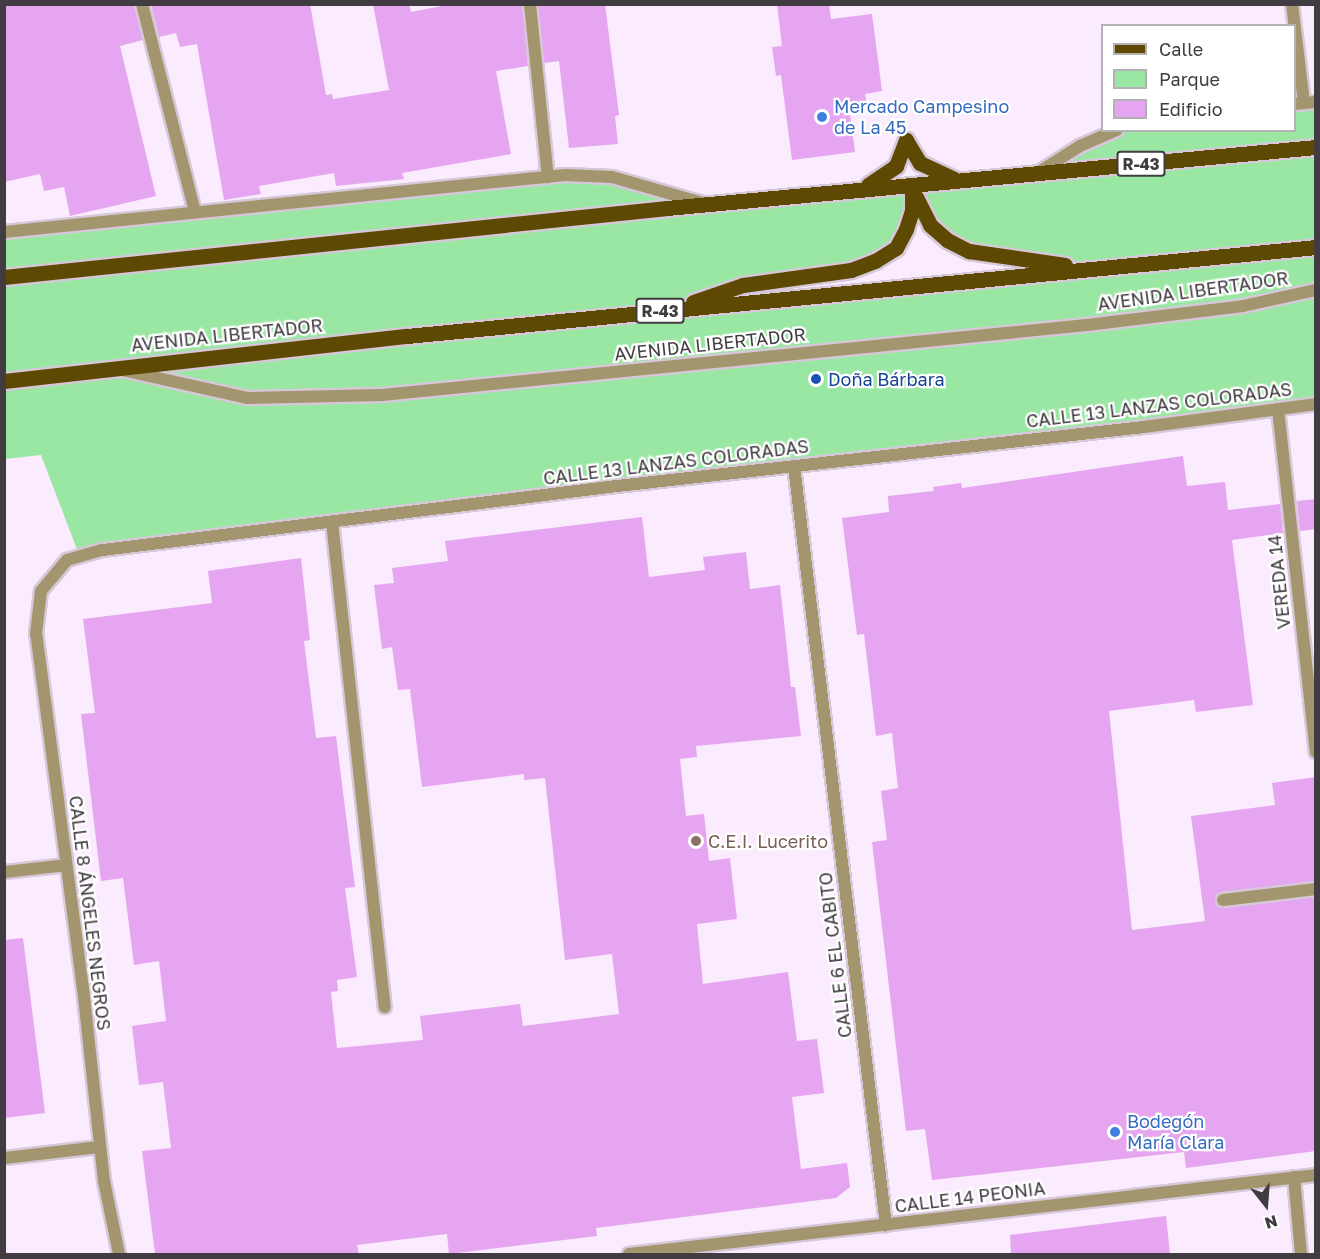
<!DOCTYPE html>
<html>
<head>
<meta charset="utf-8">
<style>
  body { margin:0 }
  #map { position:relative; width:1320px; height:1259px; overflow:hidden; background:#fbebfe; font-family:"Golos Text",sans-serif }
  div>[style] { position:absolute }
  .green>* { inset:0; background:#99e7a3 }
  .building>* { inset:0; background:#e5a5f0 }
  .roads { filter:drop-shadow(2px 0 #d6c8d8) drop-shadow(-2px 0 #d6c8d8) drop-shadow(0 2px #d6c8d8) drop-shadow(0 -2px #d6c8d8) }
  .minor>* { height:12px; margin:-6px; padding:0 6px; transform-origin:6px; border-radius:6px; background:#a3956e }
  .primary>* { height:15px; margin:-7.5px; padding:0 7.5px; transform-origin:7.5px; border-radius:7.5px; background:#5e4902 }
  .dots>* { width:16px; height:16px; translate:-50% -50%; box-sizing:border-box; border:3px solid #fff; border-radius:50% }
  span { translate:-50% -50%; white-space:nowrap; text-align:center; line-height:1.15; -webkit-text-stroke:4.5px #fff; paint-order:stroke }
  .shield-label span { padding:2px 4px; background:#fff; border:2px solid; border-radius:4px; -webkit-text-stroke-width:0 }
  .shield-label { font-size:16px; color:#413b42; font-weight:700 }
  .shop-label { font-size:18px; color:#366cbe }
  .left { translate:0 -50%; text-align:left }
  .street-label { font-size:18px; color:#413b42 }
  .transit-label { font-size:18px; color:#164399 }
  .education-label { font-size:18px; color:#785e54 }
  .frame { position:absolute; inset:0; border:6px solid #413b42; pointer-events:none }
  .legend { position:absolute; left:1101px; top:24px; width:195px; height:108px; box-sizing:border-box; background:#fff; border:2px solid #b3b1b3; margin:0; padding:8px 10px; list-style:none; font-size:18px; color:#413b42 }
  .legend li { display:flex; align-items:center; gap:12px; height:30px }
  .legend b { width:30px; border:2px solid #b3b1b3 }
  .north { position:absolute; left:1236px; top:1175px; width:60px; height:60px; -webkit-text-stroke:4px #fff; paint-order:stroke; rotate:163deg; font-size:16px; font-weight:700; line-height:24px; text-align:center; color:#413b42 }
  .north::after { content:''; display:block; margin:auto; width:21px; height:27px; background:#413b42; clip-path:polygon(50% 0,100% 100%,50% 72%,0 100%) }
</style>
</head>
<body>
<div id="map">
  <div class="green">
    <i style="clip-path:polygon(evenodd,1315px 102px,1315px 290px,1298px 295px,1087px 325px,382px 395px,247px 398px,109px 367px,74px 373px,110px 370px,247px 401px,381px 397px,1087px 328px,1243px 308px,1315px 293px,1315px 402px,78px 552px,41px 455px,5px 459px,4px 232px,565px 175px,612px 177px,707px 204px,1037px 173px,1080px 146px,1117px 131px,1294px 130px,1295px 104px,1315px 102px,913px 188px,920px 211px,930px 225px,947px 240px,969px 251px,1096px 268px,679px 308px,743px 285px,851px 270px,875px 261px,896px 248px,906px 229px,913px 188px)"></i>
  </div>
  <div class="building">
    <i style="clip-path:polygon(4px 4px,134px 4px,143px 40px,120px 46px,156px 196px,70px 216px,64px 187px,44px 191px,40px 174px,4px 182px)"></i>
    <i style="clip-path:polygon(151px 4px,310px 4px,326px 95px,332px 94px,333px 99px,389px 90px,373px 4px,409px 4px,411px 12px,452px 4px,522px 4px,528px 66px,496px 71px,511px 154px,402px 173px,404px 179px,336px 186px,334px 173px,259px 186px,261px 194px,224px 200px,197px 44px,180px 47px,176px 33px,159px 37px)"></i>
    <i style="clip-path:polygon(538px 4px,605px 4px,619px 115px,615px 116px,618px 144px,569px 148px,559px 61px,544px 63px)"></i>
    <i style="clip-path:polygon(777px 4px,829px 4px,831px 19px,872px 14px,882px 91px,865px 94px,867px 105px,849px 107px,855px 152px,792px 160px,781px 75px,776px 76px,772px 47px,782px 46px)"></i>
    <i style="clip-path:polygon(1183px 456px,1187px 486px,1225px 482px,1228px 510px,1280px 504px,1283px 533px,1232px 540px,1253px 705px,1196px 712px,1194px 700px,1109px 711px,1132px 930px,1205px 921px,1191px 816px,1275px 805px,1272px 783px,1316px 777px,1316px 881px,1222px 892px,1215px 900px,1224px 908px,1316px 897px,1316px 1151px,1186px 1168px,1184px 1152px,932px 1180px,925px 1129px,906px 1131px,872px 842px,887px 840px,881px 791px,898px 788px,892px 733px,876px 736px,864px 634px,857px 635px,842px 518px,889px 512px,888px 496px,934px 491px,933px 487px,961px 483px,962px 488px)"></i>
    <i style="clip-path:polygon(1316px 499px,1316px 529px,1300px 531px,1297px 501px)"></i>
    <i style="clip-path:polygon(642px 517px,649px 577px,705px 570px,703px 557px,746px 552px,750px 589px,780px 585px,791px 687px,795px 687px,801px 736px,696px 746px,697px 757px,680px 759px,686px 816px,704px 814px,709px 861px,730px 858px,737px 919px,697px 924px,703px 984px,788px 972px,797px 1041px,817px 1039px,824px 1093px,792px 1097px,801px 1169px,847px 1163px,850px 1187px,836px 1198px,596px 1228px,597px 1236px,449px 1254px,447px 1234px,357px 1245px,359px 1254px,155px 1254px,142px 1151px,171px 1148px,163px 1082px,139px 1085px,132px 1026px,166px 1021px,159px 961px,134px 965px,123px 878px,101px 881px,81px 714px,95px 713px,83px 619px,212px 603px,208px 571px,301px 558px,310px 640px,304px 641px,316px 738px,336px 736px,355px 887px,345px 888px,357px 977px,337px 980px,338px 991px,331px 992px,337px 1048px,423px 1040px,420px 1016px,520px 1004px,523px 1026px,619px 1014px,612px 954px,565px 960px,545px 778px,524px 780px,524px 774px,422px 787px,410px 689px,398px 690px,392px 647px,382px 649px,374px 585px,394px 583px,392px 568px,448px 561px,445px 541px)"></i>
    <i style="clip-path:polygon(23px 938px,45px 1113px,4px 1118px,4px 940px)"></i>
    <i style="clip-path:polygon(1166px 1216px,1170px 1254px,1011px 1254px,1010px 1235px)"></i>
  </div>
  <div class="roads">
    <div class="minor">
      <i style="left:142px;top:4px;width:215px;rotate:75.7deg"></i>
      <i style="left:530px;top:4px;width:174px;rotate:84.1deg"></i>
      <i style="left:1292px;top:4px;width:100px;rotate:83.1deg"></i>
      <i style="left:1294px;top:104px;width:22px;rotate:-5deg"></i>
      <i style="left:1039px;top:172px;width:49px;rotate:-32.4deg"></i>
      <i style="left:1080px;top:146px;width:40px;rotate:-23.4deg"></i>
      <i style="left:4px;top:232px;width:564px;rotate:-5.8deg"></i>
      <i style="left:565px;top:175px;width:47px;rotate:2.4deg"></i>
      <i style="left:612px;top:177px;width:98px;rotate:16deg"></i>
      <i style="left:122px;top:370px;width:128px;rotate:12.6deg"></i>
      <i style="left:247px;top:398px;width:135px;rotate:-1.3deg"></i>
      <i style="left:382px;top:395px;width:708px;rotate:-5.67deg"></i>
      <i style="left:1087px;top:325px;width:157px;rotate:-6.9deg"></i>
      <i style="left:1243px;top:306px;width:75px;rotate:-12.4deg"></i>
      <i style="left:1278px;top:409px;width:345px;rotate:83.7deg"></i>
      <i style="left:794px;top:466px;width:765px;rotate:83.09deg"></i>
      <i style="left:332px;top:522px;width:488px;rotate:83.8deg"></i>
      <i style="left:4px;top:872px;width:62px;rotate:-6.4deg"></i>
      <i style="left:1223px;top:900px;width:94px;rotate:-6.7deg"></i>
      <i style="left:4px;top:1158px;width:96px;rotate:-6.6deg"></i>
      <i style="left:1294px;top:1177px;width:77px;rotate:84.8deg"></i>
      <i style="left:119px;top:1254px;width:75px;rotate:-101.6deg"></i>
      <i style="left:104px;top:1181px;width:193px;rotate:-96.2deg"></i>
      <i style="left:83px;top:989px;width:358px;rotate:-97.5deg"></i>
      <i style="left:36px;top:634px;width:43px;rotate:-83.4deg"></i>
      <i style="left:41px;top:591px;width:40px;rotate:-50deg"></i>
      <i style="left:67px;top:560px;width:37px;rotate:-16deg"></i>
      <i style="left:103px;top:550px;width:518px;rotate:-7.1deg"></i>
      <i style="left:617px;top:486px;width:530px;rotate:-6.39deg"></i>
      <i style="left:1144px;top:427px;width:174px;rotate:-7.6deg"></i>
      <i style="left:629px;top:1254px;width:692px;rotate:-6.56deg"></i>
    </div>
    <div class="primary">
      <i style="left:906px;top:140px;width:27px;rotate:59deg"></i>
      <i style="left:920px;top:163px;width:38px;rotate:25deg"></i>
      <i style="left:868px;top:185px;width:34px;rotate:-34deg"></i>
      <i style="left:896px;top:166px;width:28px;rotate:-69deg"></i>
      <i style="left:916px;top:197px;width:31px;rotate:63deg"></i>
      <i style="left:930px;top:225px;width:23px;rotate:41deg"></i>
      <i style="left:947px;top:240px;width:25px;rotate:27deg"></i>
      <i style="left:969px;top:251px;width:97px;rotate:8.3deg"></i>
      <i style="left:4px;top:277px;width:667px;rotate:-5.94deg"></i>
      <i style="left:667px;top:208px;width:652px;rotate:-5.37deg"></i>
      <i style="left:693px;top:302px;width:53px;rotate:-18.8deg"></i>
      <i style="left:743px;top:285px;width:109px;rotate:-7.9deg"></i>
      <i style="left:851px;top:270px;width:26px;rotate:-21deg"></i>
      <i style="left:875px;top:261px;width:25px;rotate:-32deg"></i>
      <i style="left:896px;top:248px;width:21px;rotate:-62deg"></i>
      <i style="left:906px;top:229px;width:19px;rotate:-72deg"></i>
      <i style="left:912px;top:211px;width:26px;rotate:-90deg"></i>
      <i style="left:4px;top:381px;width:406px;rotate:-6.4deg"></i>
      <i style="left:407px;top:336px;width:913px;rotate:-5.59deg"></i>
    </div>
  </div>
  <div class="dots">
    <i style="left:822px;top:117px;background:#3f7fe0"></i>
    <i style="left:816px;top:379px;background:#1a4fb4"></i>
    <i style="left:696px;top:841px;background:#8d6e63"></i>
    <i style="left:1115px;top:1132px;background:#3f7fe0"></i>
  </div>
  <div class="shield-label">
    <span style="left:1141px;top:164px">R-43</span>
    <span style="left:660px;top:311px">R-43</span>
  </div>
  <div class="shop-label">
    <span class="left" style="left:834px;top:117px">Mercado Campesino<br>de La 45</span>
    <span class="left" style="left:1127px;top:1132px">Bodegón<br>María Clara</span>
  </div>
  <div class="street-label">
    <span style="left:1193px;top:291px;rotate:-8deg">AVENIDA LIBERTADOR</span>
    <span style="left:227px;top:335px;rotate:-6deg">AVENIDA LIBERTADOR</span>
    <span style="left:710px;top:344px;rotate:-6deg">AVENIDA LIBERTADOR</span>
    <span style="left:1159px;top:405px;rotate:-7deg">CALLE 13 LANZAS COLORADAS</span>
    <span style="left:676px;top:462px;rotate:-7deg">CALLE 13 LANZAS COLORADAS</span>
    <span style="left:1279px;top:582px;rotate:-96deg">VEREDA 14</span>
    <span style="left:90px;top:913px;rotate:83deg">CALLE 8 ÁNGELES NEGROS</span>
    <span style="left:835px;top:955px;rotate:-97deg">CALLE 6 EL CABITO</span>
    <span style="left:970px;top:1197px;rotate:-7deg">CALLE 14 PEONIA</span>
  </div>
  <div class="transit-label">
    <span class="left" style="left:828px;top:379px">Doña Bárbara</span>
  </div>
  <div class="education-label">
    <span class="left" style="left:708px;top:841px">C.E.I. Lucerito</span>
  </div>
  <div class="frame"></div>
  <ul class="legend">
  <li><b style="height:8px;background:#5e4902"></b>Calle</li>
  <li><b style="height:16px;background:#99e7a3"></b>Parque</li>
  <li><b style="height:16px;background:#e5a5f0"></b>Edificio</li>
  </ul>
  <div class="north">N</div>
</div>
</body>
</html>
